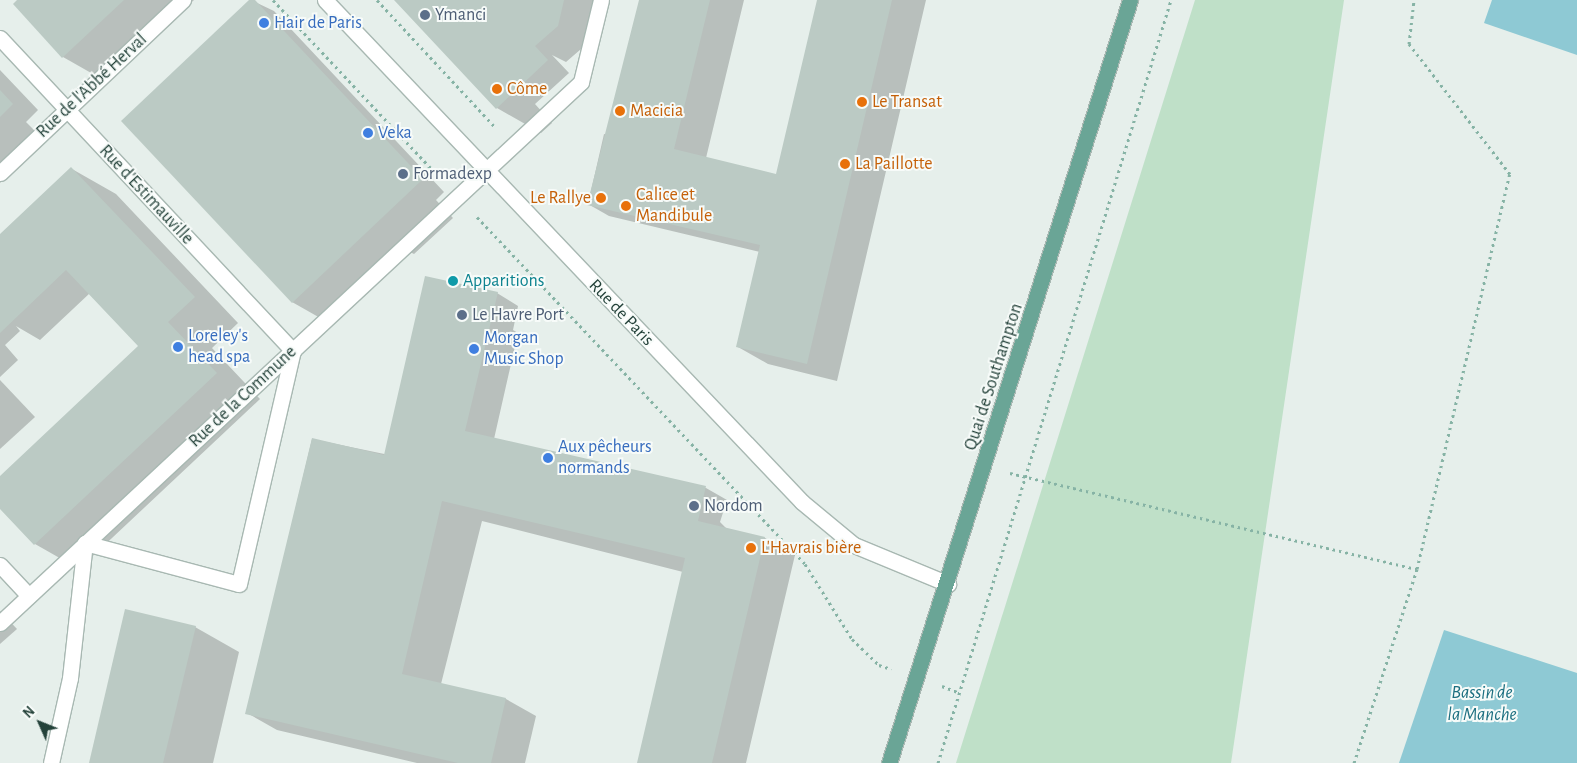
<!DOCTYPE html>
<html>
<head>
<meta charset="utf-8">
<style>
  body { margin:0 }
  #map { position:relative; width:1577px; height:763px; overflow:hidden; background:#e6efeb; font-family:"Alegreya Sans",sans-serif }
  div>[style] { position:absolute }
  .green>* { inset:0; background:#bfe0c8 }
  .water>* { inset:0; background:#8ec9d4 }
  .shadow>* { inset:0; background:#0003 }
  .building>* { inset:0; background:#bbcac4 }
  .path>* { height:3px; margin-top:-1.5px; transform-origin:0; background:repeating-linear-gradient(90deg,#86b3a5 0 2.5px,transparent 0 6.5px) }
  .roads { filter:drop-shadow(1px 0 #a8b8b2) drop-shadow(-1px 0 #a8b8b2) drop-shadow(0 1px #a8b8b2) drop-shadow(0 -1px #a8b8b2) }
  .lane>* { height:15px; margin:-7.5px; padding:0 7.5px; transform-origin:7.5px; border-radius:7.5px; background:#fff }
  .street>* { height:15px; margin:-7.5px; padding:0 7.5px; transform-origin:7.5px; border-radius:7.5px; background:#fff }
  .secondary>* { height:15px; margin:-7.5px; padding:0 7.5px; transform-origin:7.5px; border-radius:7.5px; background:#fff }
  .primary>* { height:15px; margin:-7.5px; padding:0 7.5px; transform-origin:7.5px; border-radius:7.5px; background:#6aa596 }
  .dots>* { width:14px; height:14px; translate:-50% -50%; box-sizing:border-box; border:2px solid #f7fbf9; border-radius:50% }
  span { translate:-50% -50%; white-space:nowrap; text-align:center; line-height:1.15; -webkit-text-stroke:4px #f7fbf9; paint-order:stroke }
  .service-label { font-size:18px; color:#4e5e75 }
  .left { translate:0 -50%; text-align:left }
  .shop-label { font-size:18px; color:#366cbe }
  .street-label { font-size:18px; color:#24423a }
  .food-label { font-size:18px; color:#c56008 }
  .right { translate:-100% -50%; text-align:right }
  .culture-label { font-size:18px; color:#0d838f }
  .water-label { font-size:19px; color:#1c6f80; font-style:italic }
  .north { position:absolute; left:15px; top:698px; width:50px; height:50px; -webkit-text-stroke:4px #f7fbf9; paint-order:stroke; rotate:314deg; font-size:14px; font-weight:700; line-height:20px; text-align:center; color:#24423a }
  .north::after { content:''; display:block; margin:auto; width:18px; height:22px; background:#24423a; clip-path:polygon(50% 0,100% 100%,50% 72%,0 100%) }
</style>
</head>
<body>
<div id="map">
  <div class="green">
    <i style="clip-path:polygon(1195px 0,1344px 0,1231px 763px,956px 763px)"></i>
  </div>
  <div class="water">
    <i style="clip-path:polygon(1492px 0,1577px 0,1577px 55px,1484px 23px)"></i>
    <i style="clip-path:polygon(1444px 630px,1577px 673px,1577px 763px,1399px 763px)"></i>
  </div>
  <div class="shadow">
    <i style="clip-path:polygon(19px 0,194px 0,107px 82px,63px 57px)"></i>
    <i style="clip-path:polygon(251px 0,274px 11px,444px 192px,436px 200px,453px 218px,414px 254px,406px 250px,329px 323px,292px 302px)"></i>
    <i style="clip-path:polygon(395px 0,598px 0,588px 43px,566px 62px,552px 55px,569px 73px,535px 104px,552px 123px,541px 133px,497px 108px)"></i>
    <i style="clip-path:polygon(640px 0,744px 0,706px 158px,777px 175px,818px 0,926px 0,837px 381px,768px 364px,738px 347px,760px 252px,609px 216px,588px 204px,604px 134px,613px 136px)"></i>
    <i style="clip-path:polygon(0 70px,38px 110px,26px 122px,45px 141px,0 183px)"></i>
    <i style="clip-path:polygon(72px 169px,116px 194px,238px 323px,212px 348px,260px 399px,79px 569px,35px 544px,0 507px,0 478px,140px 346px,90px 293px,40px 340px,16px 326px,20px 331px,5px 345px,18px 360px,0 377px,0 236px)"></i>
    <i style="clip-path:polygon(497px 293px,518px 306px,513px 330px,518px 333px,494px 439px,706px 488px,727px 500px,720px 522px,727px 529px,765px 538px,795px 555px,746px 763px,639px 763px,683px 572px,482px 521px,441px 684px,506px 699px,536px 716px,525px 763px,417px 763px,277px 730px,247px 713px,312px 439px,394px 456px)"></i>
    <i style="clip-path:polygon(0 380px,35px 417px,0 449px)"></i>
    <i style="clip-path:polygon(0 611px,17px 629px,0 644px)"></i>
    <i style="clip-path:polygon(195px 627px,239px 652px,213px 763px,90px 763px)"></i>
  </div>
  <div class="building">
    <i style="clip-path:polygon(17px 0,124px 0,62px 58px,13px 4px)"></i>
    <i style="clip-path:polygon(249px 0,255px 0,423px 179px,292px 303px,121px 121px)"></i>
    <i style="clip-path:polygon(394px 0,564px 0,558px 26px,535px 46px,548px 60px,496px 109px)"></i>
    <i style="clip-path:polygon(639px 0,710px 0,674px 149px,776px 174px,817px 0,892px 0,807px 364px,736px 347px,760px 245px,587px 205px)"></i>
    <i style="clip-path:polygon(0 90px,13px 104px,0 117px)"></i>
    <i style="clip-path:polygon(71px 167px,195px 297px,168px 322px,217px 373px,34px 545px,0 509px,0 476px,138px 346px,66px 270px,0 333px,0 234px)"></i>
    <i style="clip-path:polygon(425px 276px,498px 292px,465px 431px,706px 486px,698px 521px,765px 537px,712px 763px,637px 763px,685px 558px,442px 501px,402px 674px,506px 698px,491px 763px,458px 763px,245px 714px,312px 438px,384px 455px)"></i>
    <i style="clip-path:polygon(125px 609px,196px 626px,163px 763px,89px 763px)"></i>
  </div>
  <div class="path">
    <i style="left:273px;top:0;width:244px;rotate:46.8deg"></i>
    <i style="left:377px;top:0;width:172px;rotate:47.1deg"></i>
    <i style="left:477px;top:217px;width:477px;rotate:46.6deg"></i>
    <i style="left:805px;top:564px;width:89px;rotate:57.9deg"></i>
    <i style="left:852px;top:639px;width:37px;rotate:44deg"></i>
    <i style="left:879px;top:665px;width:13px;rotate:18deg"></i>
    <i style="left:1010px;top:473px;width:418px;rotate:13.3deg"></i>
    <i style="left:942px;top:686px;width:19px;rotate:21deg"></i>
    <i style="left:938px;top:763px;width:798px;rotate:-73.02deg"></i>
    <i style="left:1354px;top:763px;width:204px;rotate:-72deg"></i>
    <i style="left:1417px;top:569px;width:406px;rotate:-76.8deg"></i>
    <i style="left:1510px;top:174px;width:165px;rotate:-127.8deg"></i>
    <i style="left:1409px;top:44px;width:44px;rotate:-83.5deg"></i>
  </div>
  <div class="roads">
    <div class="lane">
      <i style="left:85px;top:543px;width:159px;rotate:14.9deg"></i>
      <i style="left:239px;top:584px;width:239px;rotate:-77deg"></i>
    </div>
    <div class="street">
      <i style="left:0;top:38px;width:429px;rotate:46.9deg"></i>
      <i style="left:0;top:173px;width:252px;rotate:-43.4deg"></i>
      <i style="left:0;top:565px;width:42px;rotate:46.9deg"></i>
      <i style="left:0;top:623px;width:794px;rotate:-42.96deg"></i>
      <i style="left:581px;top:82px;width:84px;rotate:-76.3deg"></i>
      <i style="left:51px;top:763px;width:87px;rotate:-77.4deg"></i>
      <i style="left:70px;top:678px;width:136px;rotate:-83.7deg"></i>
    </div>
    <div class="secondary">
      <i style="left:325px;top:0;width:692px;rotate:46.46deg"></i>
      <i style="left:802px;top:502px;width:67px;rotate:39.6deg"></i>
      <i style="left:854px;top:545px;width:102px;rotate:22.5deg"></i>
    </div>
    <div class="primary">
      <i style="left:889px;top:763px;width:800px;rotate:-72.47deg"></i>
    </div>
  </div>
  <div class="dots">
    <i style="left:425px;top:15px;background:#5c6f8a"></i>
    <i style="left:264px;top:23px;background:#3f7fe0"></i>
    <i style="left:497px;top:89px;background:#e8710a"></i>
    <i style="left:862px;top:102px;background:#e8710a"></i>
    <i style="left:620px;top:111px;background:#e8710a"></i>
    <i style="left:368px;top:133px;background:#3f7fe0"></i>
    <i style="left:845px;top:164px;background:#e8710a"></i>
    <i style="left:403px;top:174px;background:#5c6f8a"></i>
    <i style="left:601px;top:198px;background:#e8710a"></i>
    <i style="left:626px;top:206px;background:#e8710a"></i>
    <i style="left:453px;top:281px;background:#0f9aa8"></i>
    <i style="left:462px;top:315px;background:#5c6f8a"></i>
    <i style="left:178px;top:347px;background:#3f7fe0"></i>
    <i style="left:474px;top:349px;background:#3f7fe0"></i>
    <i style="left:548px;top:458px;background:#3f7fe0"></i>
    <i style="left:694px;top:506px;background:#5c6f8a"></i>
    <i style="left:751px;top:548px;background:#e8710a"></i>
  </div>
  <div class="service-label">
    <span class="left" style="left:435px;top:15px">Ymanci</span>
    <span class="left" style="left:413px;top:174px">Formadexp</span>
    <span class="left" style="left:472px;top:315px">Le Havre Port</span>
    <span class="left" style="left:704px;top:506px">Nordom</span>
  </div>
  <div class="shop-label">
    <span class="left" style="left:274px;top:23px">Hair de Paris</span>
    <span class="left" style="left:378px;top:133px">Veka</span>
    <span class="left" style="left:188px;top:347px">Loreley's<br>head spa</span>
    <span class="left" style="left:484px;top:349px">Morgan<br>Music Shop</span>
    <span class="left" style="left:558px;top:458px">Aux pêcheurs<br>normands</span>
  </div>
  <div class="street-label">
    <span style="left:92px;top:86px;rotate:-43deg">Rue de l'Abbé Herval</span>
    <span style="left:146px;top:195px;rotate:47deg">Rue d'Estimauville</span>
    <span style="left:621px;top:313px;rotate:46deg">Rue de Paris</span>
    <span style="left:994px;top:377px;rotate:-72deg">Quai de Southampton</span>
    <span style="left:243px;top:397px;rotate:-43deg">Rue de la Commune</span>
  </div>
  <div class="food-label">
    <span class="left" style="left:507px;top:89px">Côme</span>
    <span class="left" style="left:872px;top:102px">Le Transat</span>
    <span class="left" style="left:630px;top:111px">Macicia</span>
    <span class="left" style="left:855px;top:164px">La Paillotte</span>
    <span class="left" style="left:636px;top:206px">Calice et<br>Mandibule</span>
    <span class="right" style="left:591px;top:198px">Le Rallye</span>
    <span class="left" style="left:761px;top:548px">L'Havrais bière</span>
  </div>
  <div class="culture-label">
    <span class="left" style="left:463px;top:281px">Apparitions</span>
  </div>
  <div class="water-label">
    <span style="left:1482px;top:704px">Bassin de<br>la Manche</span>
  </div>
  <div class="north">N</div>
</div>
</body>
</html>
